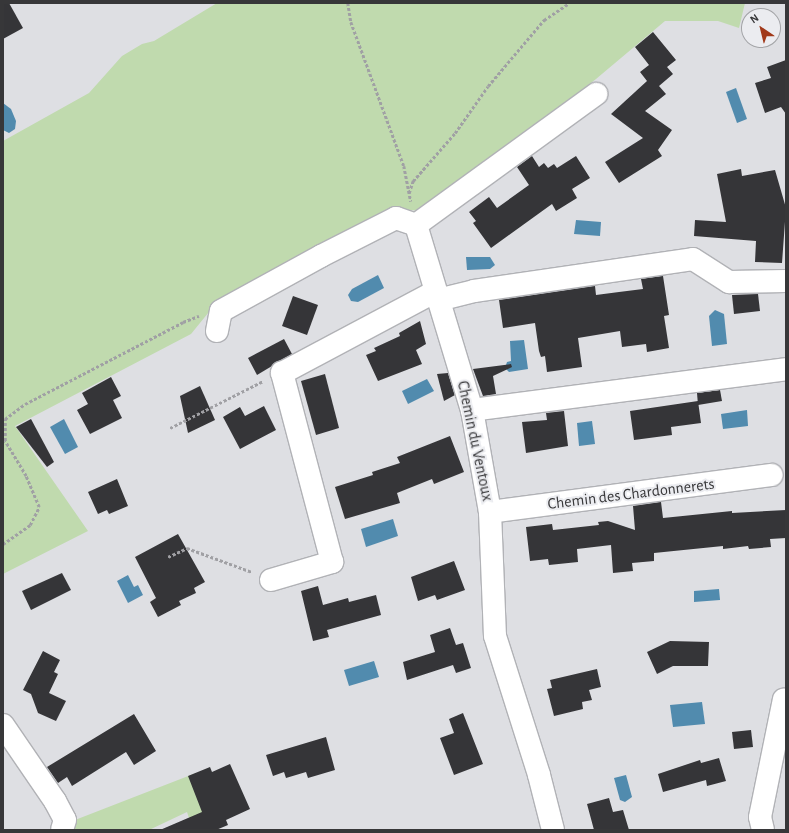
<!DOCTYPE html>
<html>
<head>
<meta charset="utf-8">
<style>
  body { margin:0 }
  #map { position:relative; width:789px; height:833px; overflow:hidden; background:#dedfe3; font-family:"Alegreya Sans",sans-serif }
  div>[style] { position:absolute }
  .green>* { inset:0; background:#c0daae }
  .water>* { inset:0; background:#518bae }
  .building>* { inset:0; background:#353538 }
  .path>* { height:2.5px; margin-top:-1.25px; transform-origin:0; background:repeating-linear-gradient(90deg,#a0a0a4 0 3px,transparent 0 5px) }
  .roads { filter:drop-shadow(1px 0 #b1b2b6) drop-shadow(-1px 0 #b1b2b6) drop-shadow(0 1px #b1b2b6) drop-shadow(0 -1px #b1b2b6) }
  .minor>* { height:22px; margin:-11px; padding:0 11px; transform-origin:11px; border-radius:11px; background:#fff }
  span { translate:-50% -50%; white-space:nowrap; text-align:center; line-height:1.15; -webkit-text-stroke:4px #ebecf0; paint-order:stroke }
  .street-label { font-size:16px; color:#373739 }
  .frame { position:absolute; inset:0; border:4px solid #373739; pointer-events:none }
  .north { position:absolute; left:741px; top:8px; width:40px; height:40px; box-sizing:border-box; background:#ebecf0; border:1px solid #a3a4a7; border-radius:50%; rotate:325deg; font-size:11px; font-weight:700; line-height:16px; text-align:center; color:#373739 }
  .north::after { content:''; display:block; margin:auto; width:14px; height:18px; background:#a1391a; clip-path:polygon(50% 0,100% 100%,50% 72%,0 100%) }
</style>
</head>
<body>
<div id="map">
  <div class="green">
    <i style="clip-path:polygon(217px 3px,745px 3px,739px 28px,718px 21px,665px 21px,596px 79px,423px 211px,398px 209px,213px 307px,191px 334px,15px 426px,88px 531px,3px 574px,3px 141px,89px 93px,122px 56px,142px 44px,154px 41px)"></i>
    <i style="clip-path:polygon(196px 773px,219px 830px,193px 830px,187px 812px,149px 830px,72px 830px,75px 820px)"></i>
  </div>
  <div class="water">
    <i style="clip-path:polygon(736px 88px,747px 119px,737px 123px,726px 92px)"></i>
    <i style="clip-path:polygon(3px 103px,11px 109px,16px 121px,15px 129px,9px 133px,3px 130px)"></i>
    <i style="clip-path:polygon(576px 220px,601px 222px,600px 236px,574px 234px)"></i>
    <i style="clip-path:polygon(466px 257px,490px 257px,495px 265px,490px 269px,467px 270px)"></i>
    <i style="clip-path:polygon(378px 275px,384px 288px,358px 302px,351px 301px,348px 295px,352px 289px)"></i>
    <i style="clip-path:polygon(715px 310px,724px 314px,727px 344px,712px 346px,709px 316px)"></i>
    <i style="clip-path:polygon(524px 340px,528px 369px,509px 372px,505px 368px,507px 362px,511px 361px,510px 341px)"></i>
    <i style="clip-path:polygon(427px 379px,434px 391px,408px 404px,402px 391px)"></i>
    <i style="clip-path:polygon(747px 410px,748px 426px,723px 429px,721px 414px)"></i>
    <i style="clip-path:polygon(64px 419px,78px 447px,65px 454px,50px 427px)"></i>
    <i style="clip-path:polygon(592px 421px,595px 444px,579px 446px,577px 423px)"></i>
    <i style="clip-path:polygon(393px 519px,398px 536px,366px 547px,361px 529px)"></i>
    <i style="clip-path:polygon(128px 575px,134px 587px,138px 585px,143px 595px,128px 603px,117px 581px)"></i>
    <i style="clip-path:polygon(719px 589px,720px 600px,694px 602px,694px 591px)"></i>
    <i style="clip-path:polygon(374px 661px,379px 677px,349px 686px,344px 670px)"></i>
    <i style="clip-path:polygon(702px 702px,705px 724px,673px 727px,670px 705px)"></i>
    <i style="clip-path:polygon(626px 775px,632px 797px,625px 802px,620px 800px,614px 778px)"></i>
  </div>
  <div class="building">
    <i style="clip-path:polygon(3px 3px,9px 3px,23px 28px,3px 39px)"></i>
    <i style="clip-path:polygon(653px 32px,676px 60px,667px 67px,673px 74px,659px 86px,666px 94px,645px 111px,672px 130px,658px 150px,662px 156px,619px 183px,605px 162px,643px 138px,611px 114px,647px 81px,640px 72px,649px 65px,635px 47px)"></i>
    <i style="clip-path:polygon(786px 60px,786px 114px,781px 107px,765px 113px,755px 83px,771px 78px,767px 67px)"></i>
    <i style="clip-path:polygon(532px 156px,539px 167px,544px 163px,548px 168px,554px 164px,557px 168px,576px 156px,590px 178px,572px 189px,577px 198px,556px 211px,552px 204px,491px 248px,473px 223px,476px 221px,469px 212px,489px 197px,497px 208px,529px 185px,517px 167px)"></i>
    <i style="clip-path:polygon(741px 169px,742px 176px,775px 170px,786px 208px,782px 263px,755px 262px,756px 241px,694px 236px,695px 220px,726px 222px,717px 174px)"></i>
    <i style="clip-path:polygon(663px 276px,669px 315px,664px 316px,669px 348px,647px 352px,646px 344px,622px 347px,620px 331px,578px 338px,582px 367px,547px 372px,545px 356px,541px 357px,539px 351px,535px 323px,503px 328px,499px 300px,595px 286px,596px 295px,619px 292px,643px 289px,641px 279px)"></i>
    <i style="clip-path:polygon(758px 294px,760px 311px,734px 314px,732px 295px)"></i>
    <i style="clip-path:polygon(293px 296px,318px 305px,307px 335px,282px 326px)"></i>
    <i style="clip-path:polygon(420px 321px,426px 344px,416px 350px,422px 364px,378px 381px,366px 355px,376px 351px,374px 348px,400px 336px,399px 333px)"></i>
    <i style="clip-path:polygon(284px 339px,292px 354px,257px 375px,248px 358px)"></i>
    <i style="clip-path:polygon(511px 364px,512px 367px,493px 376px,496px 394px,483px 396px,473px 369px)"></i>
    <i style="clip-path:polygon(448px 373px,455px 395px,444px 401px,437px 374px)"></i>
    <i style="clip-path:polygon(325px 374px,339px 428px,316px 435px,301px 381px)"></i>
    <i style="clip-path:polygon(111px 377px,121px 396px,113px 400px,122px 418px,90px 434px,77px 410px,88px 404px,82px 393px)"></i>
    <i style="clip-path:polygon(200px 386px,215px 420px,188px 433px,180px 396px)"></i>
    <i style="clip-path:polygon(720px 390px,722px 401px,698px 405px,697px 393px)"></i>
    <i style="clip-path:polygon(698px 401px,701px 423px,671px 427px,672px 435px,634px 440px,630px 411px)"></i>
    <i style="clip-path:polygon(264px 406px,276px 430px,240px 449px,223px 417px,240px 407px,245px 416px)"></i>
    <i style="clip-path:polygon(564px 411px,568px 446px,526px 453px,522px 422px,547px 420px,546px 413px)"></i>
    <i style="clip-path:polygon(31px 419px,54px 462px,47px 467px,16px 427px)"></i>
    <i style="clip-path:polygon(450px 436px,464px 472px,434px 484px,432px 479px,397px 493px,400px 503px,345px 519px,335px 487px,373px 475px,372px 472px,400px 463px,397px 457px)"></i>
    <i style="clip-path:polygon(117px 479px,128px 506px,109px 514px,107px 510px,98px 514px,88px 492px)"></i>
    <i style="clip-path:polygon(661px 502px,663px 518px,732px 511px,732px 513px,786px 510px,786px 538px,770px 539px,771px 547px,749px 549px,748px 546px,723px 549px,723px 546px,654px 553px,654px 561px,632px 563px,633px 571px,613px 573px,611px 545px,577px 549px,578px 562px,549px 565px,548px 559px,530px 561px,526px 527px,552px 524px,553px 530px,599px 525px,598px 522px,608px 521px,635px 530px,633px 506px)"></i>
    <i style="clip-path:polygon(178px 534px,205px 582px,194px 588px,196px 593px,179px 601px,181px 605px,158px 617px,150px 602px,156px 598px,135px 557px)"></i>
    <i style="clip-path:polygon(454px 561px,465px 590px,437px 600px,435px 595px,418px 601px,411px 577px)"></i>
    <i style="clip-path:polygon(62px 573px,71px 590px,31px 610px,22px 591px)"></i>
    <i style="clip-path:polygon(318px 586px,323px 605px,348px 598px,349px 602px,376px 595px,381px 615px,327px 630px,329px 637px,313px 641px,301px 591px)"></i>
    <i style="clip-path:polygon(450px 628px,456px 645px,463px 643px,471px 668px,456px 673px,453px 665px,407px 680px,403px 662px,435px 652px,430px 635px)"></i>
    <i style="clip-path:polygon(670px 641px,709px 642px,708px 666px,673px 666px,657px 674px,647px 652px)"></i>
    <i style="clip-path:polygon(43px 651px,60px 660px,54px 672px,58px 674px,49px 693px,66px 701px,56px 721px,38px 713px,31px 694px,23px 690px)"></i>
    <i style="clip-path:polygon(597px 669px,601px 687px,589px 690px,592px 700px,582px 702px,583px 709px,554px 716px,547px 689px,552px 688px,550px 680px)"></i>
    <i style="clip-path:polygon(463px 713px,483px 764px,454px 775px,440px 738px,454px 733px,449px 719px)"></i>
    <i style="clip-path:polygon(134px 714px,156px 751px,134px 765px,126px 752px,72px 786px,67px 777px,58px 783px,47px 767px)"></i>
    <i style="clip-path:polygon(751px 730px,753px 747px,734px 749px,732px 732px)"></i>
    <i style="clip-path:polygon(326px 737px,335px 770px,308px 778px,306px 772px,286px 778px,284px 772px,273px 776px,266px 755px)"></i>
    <i style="clip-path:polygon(719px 758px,726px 781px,707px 786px,706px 780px,663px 792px,658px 774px,700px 760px,701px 763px)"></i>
    <i style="clip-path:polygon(230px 764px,250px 809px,226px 820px,228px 825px,216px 830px,160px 830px,202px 812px,188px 776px,210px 767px,212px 772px)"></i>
    <i style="clip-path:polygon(609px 798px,613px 812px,623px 810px,629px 830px,594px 830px,587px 804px)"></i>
  </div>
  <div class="path">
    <i style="left:348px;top:3px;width:19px;rotate:81deg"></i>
    <i style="left:351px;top:22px;width:153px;rotate:69.8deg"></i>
    <i style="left:404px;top:166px;width:36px;rotate:79deg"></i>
    <i style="left:409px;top:193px;width:13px;rotate:-72deg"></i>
    <i style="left:413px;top:181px;width:64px;rotate:-48.8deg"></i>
    <i style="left:455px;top:133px;width:57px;rotate:-54.9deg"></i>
    <i style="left:488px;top:86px;width:87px;rotate:-49.7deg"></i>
    <i style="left:544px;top:20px;width:30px;rotate:-34deg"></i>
    <i style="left:170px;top:428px;width:104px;rotate:-26.8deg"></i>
    <i style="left:3px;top:544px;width:33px;rotate:-35deg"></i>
    <i style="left:30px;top:525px;width:20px;rotate:-63deg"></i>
    <i style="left:39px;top:507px;width:34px;rotate:-113deg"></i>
    <i style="left:26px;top:476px;width:41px;rotate:-121deg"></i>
    <i style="left:5px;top:441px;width:22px;rotate:-90deg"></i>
    <i style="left:5px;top:419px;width:25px;rotate:-37deg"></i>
    <i style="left:25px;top:404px;width:178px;rotate:-27.4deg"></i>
    <i style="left:183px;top:322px;width:17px;rotate:-21deg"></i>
    <i style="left:168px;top:557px;width:21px;rotate:-25deg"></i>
    <i style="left:187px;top:548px;width:69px;rotate:20.3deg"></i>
  </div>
  <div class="roads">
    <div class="minor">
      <i style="left:416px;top:225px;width:193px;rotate:73.2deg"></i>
      <i style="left:472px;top:410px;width:104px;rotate:80deg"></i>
      <i style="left:490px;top:512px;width:124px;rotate:87.7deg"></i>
      <i style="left:495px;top:636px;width:146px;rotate:72.4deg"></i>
      <i style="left:539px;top:775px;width:57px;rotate:75.7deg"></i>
      <i style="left:416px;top:225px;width:223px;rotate:-36deg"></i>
      <i style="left:438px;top:300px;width:37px;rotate:-14deg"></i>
      <i style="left:474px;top:291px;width:221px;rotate:-8.3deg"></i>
      <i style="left:693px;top:259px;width:43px;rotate:32.6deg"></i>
      <i style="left:729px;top:282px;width:57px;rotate:-1deg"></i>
      <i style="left:217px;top:331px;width:20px;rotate:-79deg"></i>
      <i style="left:221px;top:311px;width:114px;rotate:-28.8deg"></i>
      <i style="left:321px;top:256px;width:84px;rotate:-26.9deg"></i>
      <i style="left:396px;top:218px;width:21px;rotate:19deg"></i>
      <i style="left:472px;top:410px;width:317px;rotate:-7.4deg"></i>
      <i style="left:490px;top:512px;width:284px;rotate:-7.5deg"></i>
      <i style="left:271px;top:580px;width:64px;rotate:-16.4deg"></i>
      <i style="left:332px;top:562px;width:196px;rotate:-104.8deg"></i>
      <i style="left:282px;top:373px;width:174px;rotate:-28deg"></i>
      <i style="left:3px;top:725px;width:92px;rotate:55.6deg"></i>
      <i style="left:55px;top:801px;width:21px;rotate:62deg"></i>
      <i style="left:65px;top:820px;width:10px;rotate:107deg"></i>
      <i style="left:763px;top:830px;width:13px;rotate:-103deg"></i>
      <i style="left:760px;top:817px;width:120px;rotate:-78.5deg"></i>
    </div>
  </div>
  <div class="street-label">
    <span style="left:475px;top:441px;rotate:78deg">Chemin du Ventoux</span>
    <span style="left:631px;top:494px;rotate:-7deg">Chemin des Chardonnerets</span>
  </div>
  <div class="frame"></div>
  <div class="north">N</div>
</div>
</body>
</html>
